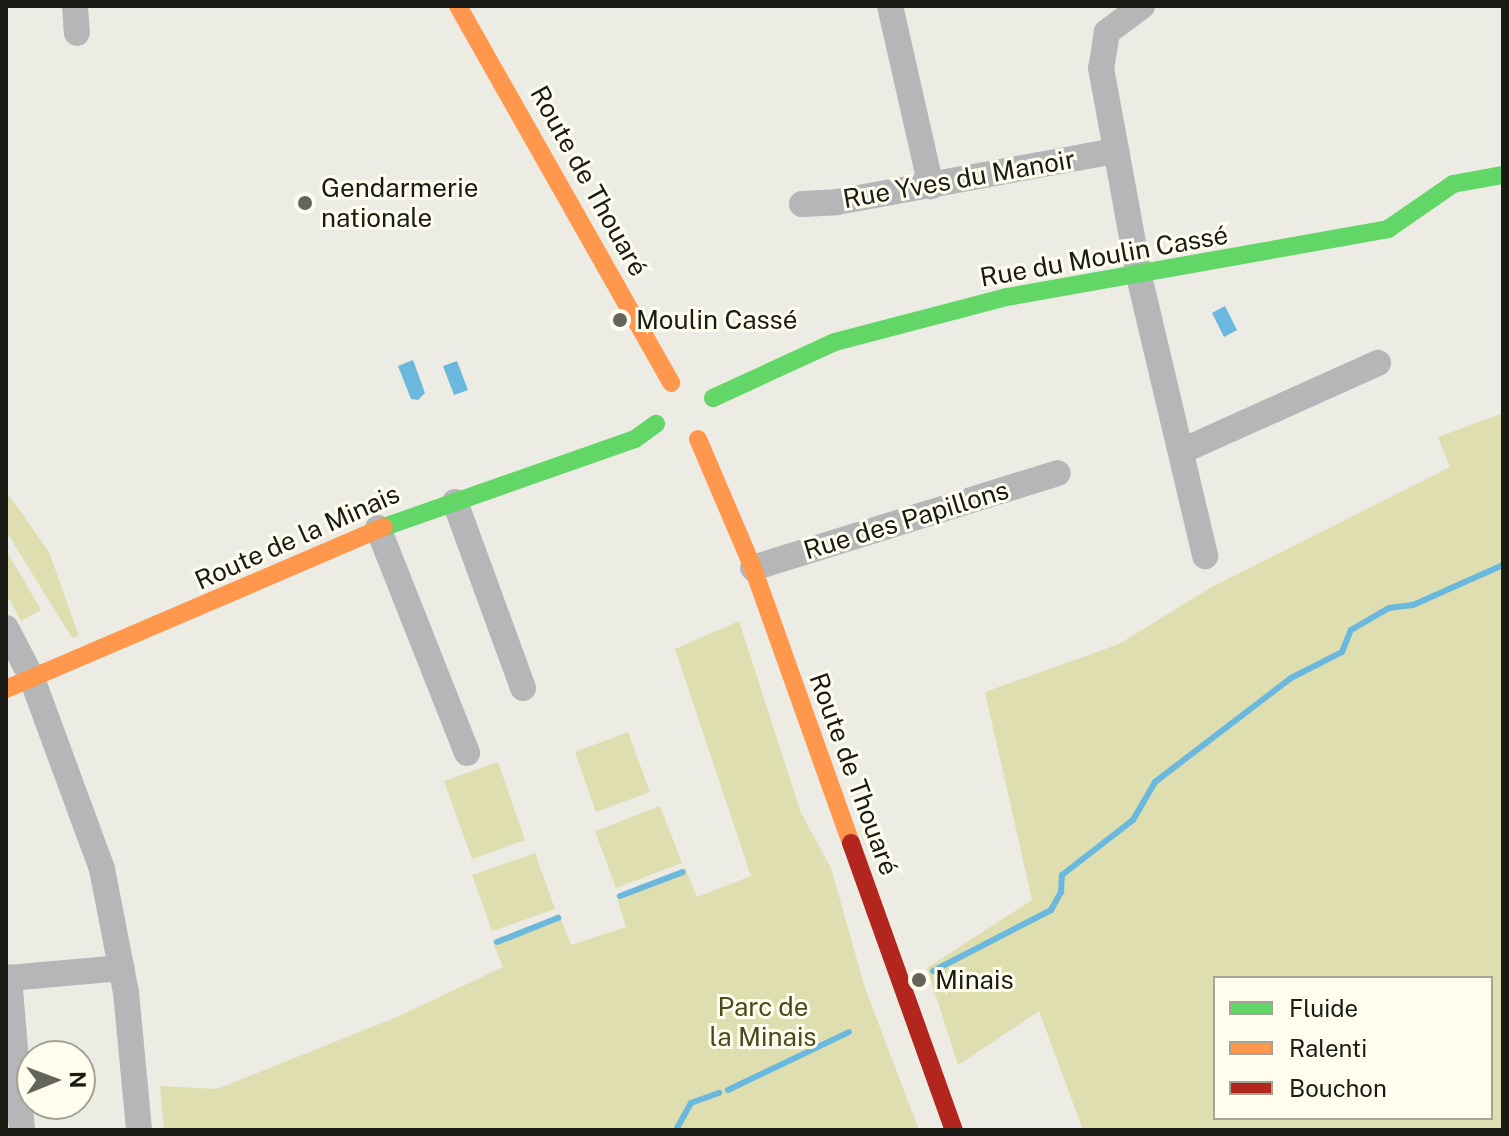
<!DOCTYPE html>
<html>
<head>
<meta charset="utf-8">
<style>
  body { margin:0 }
  #map { position:relative; width:1509px; height:1136px; overflow:hidden; background:#ecece4; font-family:"Public Sans",sans-serif }
  div>[style] { position:absolute }
  .green>* { inset:0; background:#dfdeb0 }
  .water>* { inset:0; background:#6ab8dd }
  .stream>* { height:6px; margin:-3px; padding:0 3px; transform-origin:3px; border-radius:3px; background:#6ab8dd }
  .street>* { height:26px; margin:-13px; padding:0 13px; transform-origin:13px; border-radius:13px; background:#b5b6b7 }
  .fast>* { height:18px; margin:-9px; padding:0 9px; transform-origin:9px; border-radius:9px; background:#63d668 }
  .slow>* { height:18px; margin:-9px; padding:0 9px; transform-origin:9px; border-radius:9px; background:#ff974d }
  .jam>* { height:18px; margin:-9px; padding:0 9px; transform-origin:9px; border-radius:9px; background:#b3261e }
  .dots>* { width:22px; height:22px; translate:-50% -50%; box-sizing:border-box; border:4px solid #fefdee; border-radius:50% }
  span { translate:-50% -50%; white-space:nowrap; text-align:center; line-height:1.15; -webkit-text-stroke:6px #fefdee; paint-order:stroke }
  .street-label { font-size:26px; color:#1b1b15 }
  .poi-label { font-size:26px; color:#1b1b15 }
  .left { translate:0 -50%; text-align:left }
  .park-label { font-size:26px; color:#4b491e }
  .frame { position:absolute; inset:0; border:8px solid #1b1b15; pointer-events:none }
  .legend { position:absolute; left:1213px; top:976px; width:280px; height:144px; box-sizing:border-box; background:#fefdee; border:2px solid #a3a397; margin:0; padding:10px 14px; list-style:none; font-size:24px; color:#1b1b15 }
  .legend li { display:flex; align-items:center; gap:16px; height:40px }
  .legend b { width:40px; border:2px solid #a3a397 }
  .north { position:absolute; left:16px; top:1040px; width:80px; height:80px; box-sizing:border-box; background:#fefdee; border:2px solid #a3a397; border-radius:50%; rotate:89deg; font-size:22px; font-weight:700; line-height:32px; text-align:center; color:#1b1b15 }
  .north::after { content:''; display:block; margin:auto; width:28px; height:36px; background:#64645d; clip-path:polygon(50% 0,100% 100%,50% 72%,0 100%) }
</style>
</head>
<body>
<div id="map">
  <div class="green">
    <i style="clip-path:polygon(evenodd,1503px 413px,1503px 1130px,1083px 1130px,1039px 1011px,958px 1065px,927px 968px,1032px 900px,985px 692px,1119px 644px,1210px 588px,1450px 467px,1438px 437px,1503px 413px,1215px 978px,1491px 978px,1491px 1118px,1215px 1118px,1215px 978px)"></i>
    <i style="clip-path:polygon(6px 491px,49px 552px,79px 636px,72px 638px,6px 531px)"></i>
    <i style="clip-path:polygon(6px 550px,41px 610px,21px 621px,6px 594px)"></i>
    <i style="clip-path:polygon(739px 621px,801px 813px,831px 868px,865px 988px,919px 1130px,164px 1130px,160px 1086px,217px 1089px,397px 1017px,503px 967px,492px 941px,559px 914px,571px 945px,626px 927px,616px 895px,685px 868px,697px 897px,751px 876px,675px 649px)"></i>
    <i style="clip-path:polygon(628px 732px,650px 792px,596px 812px,575px 752px)"></i>
    <i style="clip-path:polygon(498px 762px,525px 840px,472px 859px,444px 781px)"></i>
    <i style="clip-path:polygon(660px 806px,682px 863px,616px 888px,595px 831px)"></i>
    <i style="clip-path:polygon(535px 853px,555px 909px,492px 931px,472px 875px)"></i>
  </div>
  <div class="water">
    <i style="clip-path:polygon(1225px 306px,1237px 330px,1224px 337px,1212px 313px)"></i>
    <i style="clip-path:polygon(413px 360px,425px 393px,418px 400px,411px 399px,398px 366px)"></i>
    <i style="clip-path:polygon(457px 361px,468px 390px,454px 395px,443px 366px)"></i>
  </div>
  <div class="stream">
    <i style="left:620px;top:896px;width:67px;rotate:-20.9deg"></i>
    <i style="left:497px;top:942px;width:66px;rotate:-21.5deg"></i>
    <i style="left:933px;top:971px;width:133px;rotate:-27.3deg"></i>
    <i style="left:1051px;top:910px;width:21px;rotate:-61deg"></i>
    <i style="left:1061px;top:892px;width:17px;rotate:-87deg"></i>
    <i style="left:1062px;top:875px;width:90px;rotate:-37.8deg"></i>
    <i style="left:1133px;top:820px;width:44px;rotate:-59.9deg"></i>
    <i style="left:1155px;top:782px;width:171px;rotate:-37.4deg"></i>
    <i style="left:1291px;top:678px;width:57px;rotate:-27deg"></i>
    <i style="left:1342px;top:652px;width:24px;rotate:-68deg"></i>
    <i style="left:1351px;top:630px;width:44px;rotate:-30.1deg"></i>
    <i style="left:1389px;top:608px;width:24px;rotate:-7deg"></i>
    <i style="left:1413px;top:605px;width:98px;rotate:-24deg"></i>
    <i style="left:728px;top:1090px;width:134px;rotate:-25.6deg"></i>
    <i style="left:676px;top:1130px;width:31px;rotate:-61deg"></i>
    <i style="left:691px;top:1103px;width:30px;rotate:-20deg"></i>
  </div>
  <div class="street">
    <i style="left:75px;top:6px;width:27px;rotate:86deg"></i>
    <i style="left:890px;top:6px;width:185px;rotate:77.2deg"></i>
    <i style="left:1142px;top:6px;width:44px;rotate:143.4deg"></i>
    <i style="left:1107px;top:32px;width:36px;rotate:99deg"></i>
    <i style="left:1101px;top:68px;width:211px;rotate:79.6deg"></i>
    <i style="left:1139px;top:276px;width:288px;rotate:76.7deg"></i>
    <i style="left:802px;top:204px;width:35px;rotate:-3deg"></i>
    <i style="left:837px;top:202px;width:284px;rotate:-10.4deg"></i>
    <i style="left:1182px;top:451px;width:215px;rotate:-24.2deg"></i>
    <i style="left:455px;top:502px;width:198px;rotate:69.9deg"></i>
    <i style="left:378px;top:528px;width:242px;rotate:68.4deg"></i>
    <i style="left:753px;top:568px;width:319px;rotate:-17.3deg"></i>
    <i style="left:6px;top:628px;width:54px;rotate:62.5deg"></i>
    <i style="left:31px;top:676px;width:206px;rotate:69.8deg"></i>
    <i style="left:102px;top:869px;width:125px;rotate:79deg"></i>
    <i style="left:126px;top:992px;width:139px;rotate:84.6deg"></i>
    <i style="left:22px;top:1130px;width:153px;rotate:-94.9deg"></i>
    <i style="left:9px;top:978px;width:113px;rotate:-5.1deg"></i>
  </div>
  <div class="fast">
    <i style="left:713px;top:398px;width:134px;rotate:-24.7deg"></i>
    <i style="left:835px;top:342px;width:178px;rotate:-14.7deg"></i>
    <i style="left:1007px;top:297px;width:387px;rotate:-10.1deg"></i>
    <i style="left:1388px;top:229px;width:79px;rotate:-34.7deg"></i>
    <i style="left:1453px;top:184px;width:51px;rotate:-10.2deg"></i>
    <i style="left:384px;top:527px;width:266px;rotate:-19.3deg"></i>
    <i style="left:635px;top:439px;width:26px;rotate:-36deg"></i>
  </div>
  <div class="slow">
    <i style="left:458px;top:6px;width:433px;rotate:60.5deg"></i>
    <i style="left:698px;top:439px;width:140px;rotate:66.9deg"></i>
    <i style="left:753px;top:568px;width:292px;rotate:70.4deg"></i>
    <i style="left:6px;top:689px;width:411px;rotate:-23.2deg"></i>
  </div>
  <div class="jam">
    <i style="left:851px;top:843px;width:305px;rotate:70.3deg"></i>
  </div>
  <div class="dots">
    <i style="left:305px;top:203px;background:#64645d"></i>
    <i style="left:620px;top:320px;background:#64645d"></i>
    <i style="left:919px;top:980px;background:#64645d"></i>
  </div>
  <div class="street-label">
    <span style="left:959px;top:179px;rotate:-10deg">Rue Yves du Manoir</span>
    <span style="left:589px;top:181px;rotate:61deg">Route de Thouaré</span>
    <span style="left:1104px;top:256px;rotate:-10deg">Rue du Moulin Cassé</span>
    <span style="left:906px;top:520px;rotate:-17deg">Rue des Papillons</span>
    <span style="left:297px;top:537px;rotate:-24deg">Route de la Minais</span>
    <span style="left:854px;top:774px;rotate:70deg">Route de Thouaré</span>
  </div>
  <div class="poi-label">
    <span class="left" style="left:321px;top:203px">Gendarmerie<br>nationale</span>
    <span class="left" style="left:636px;top:320px">Moulin Cassé</span>
    <span class="left" style="left:935px;top:980px">Minais</span>
  </div>
  <div class="park-label">
    <span style="left:763px;top:1022px">Parc de<br>la Minais</span>
  </div>
  <div class="frame"></div>
  <ul class="legend">
  <li><b style="height:10px;background:#63d668"></b>Fluide</li>
  <li><b style="height:10px;background:#ff974d"></b>Ralenti</li>
  <li><b style="height:10px;background:#b3261e"></b>Bouchon</li>
  </ul>
  <div class="north">N</div>
</div>
</body>
</html>
